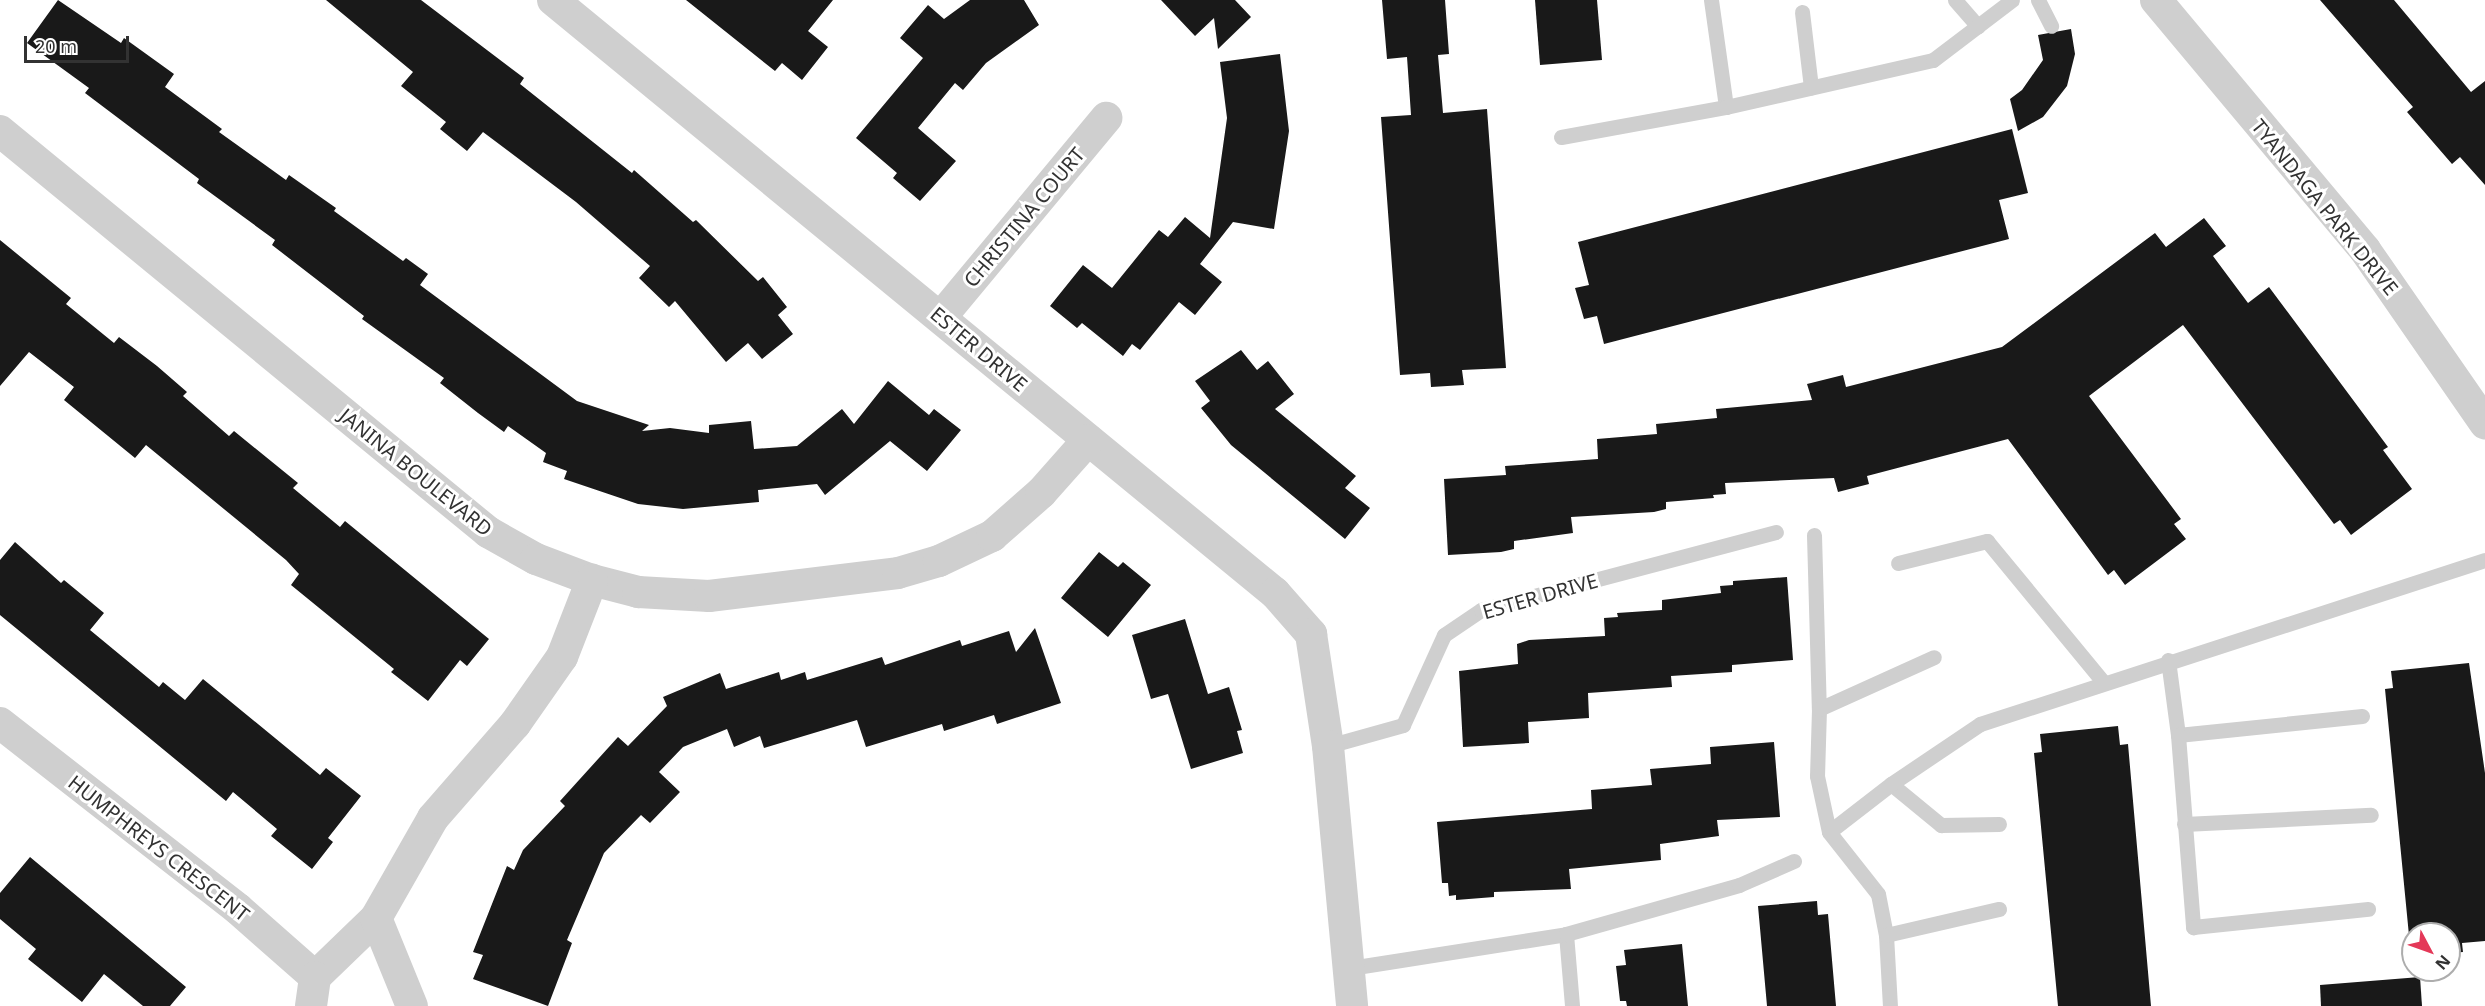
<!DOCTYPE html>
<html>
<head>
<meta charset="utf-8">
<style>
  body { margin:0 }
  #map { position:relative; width:2485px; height:1006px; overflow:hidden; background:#fff; font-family:"Noto Sans",sans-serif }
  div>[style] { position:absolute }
  .building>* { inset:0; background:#191919 }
  .service>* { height:15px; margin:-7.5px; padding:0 7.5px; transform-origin:7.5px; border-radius:7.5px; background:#cfcfcf }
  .minor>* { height:32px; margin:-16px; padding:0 16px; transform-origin:16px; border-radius:16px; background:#cfcfcf }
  span { translate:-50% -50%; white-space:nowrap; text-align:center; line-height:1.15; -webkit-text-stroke:6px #fff; paint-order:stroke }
  .street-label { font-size:20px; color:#323232 }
  .north { position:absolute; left:2401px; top:922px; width:60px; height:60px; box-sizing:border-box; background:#fff; border:2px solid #adadad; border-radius:50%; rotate:131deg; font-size:16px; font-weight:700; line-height:24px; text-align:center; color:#323232 }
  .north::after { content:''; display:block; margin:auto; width:21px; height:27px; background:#e43858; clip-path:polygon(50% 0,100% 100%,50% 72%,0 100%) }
  .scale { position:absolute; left:24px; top:36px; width:105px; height:27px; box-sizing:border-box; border:3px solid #323232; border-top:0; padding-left:8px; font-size:18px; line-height:21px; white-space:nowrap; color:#323232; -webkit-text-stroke:4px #fff; paint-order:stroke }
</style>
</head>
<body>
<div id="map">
  <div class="building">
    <i style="clip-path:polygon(58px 0,121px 43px,124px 38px,174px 74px,165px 87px,222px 129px,219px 132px,286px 180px,289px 175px,336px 208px,334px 211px,403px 261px,406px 258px,428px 274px,420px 285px,577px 401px,649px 425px,642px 431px,670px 428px,709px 433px,709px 425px,751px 421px,754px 449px,797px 446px,842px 409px,854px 424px,888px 381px,929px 415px,934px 409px,961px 430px,927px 471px,890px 441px,825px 495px,817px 484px,758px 490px,759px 502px,683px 509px,638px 504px,564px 479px,567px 471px,543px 462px,546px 453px,508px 426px,504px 432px,478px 413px,440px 383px,444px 378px,362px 319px,364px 316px,272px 245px,275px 240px,197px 183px,199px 179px,85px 93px,89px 88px,27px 43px)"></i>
    <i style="clip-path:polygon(326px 0,421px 0,524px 78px,520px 84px,632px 173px,634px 170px,693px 222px,696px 220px,758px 281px,763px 277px,787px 307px,778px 315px,793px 334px,762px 359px,748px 343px,726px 362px,675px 301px,669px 307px,639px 278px,650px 266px,576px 202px,483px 132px,467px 151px,440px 129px,446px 122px,401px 86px,413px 72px)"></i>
    <i style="clip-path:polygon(686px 0,833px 0,808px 31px,828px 47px,802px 80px,782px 63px,775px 71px)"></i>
    <i style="clip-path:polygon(970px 0,1024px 0,1039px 25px,986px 63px,963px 90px,955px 83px,918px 128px,956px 161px,920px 201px,893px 178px,897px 173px,856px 138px,923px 58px,900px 38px,928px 5px,944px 19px)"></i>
    <i style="clip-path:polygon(1161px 0,1235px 0,1251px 17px,1218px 49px,1214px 18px,1195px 36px)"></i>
    <i style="clip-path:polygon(1382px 0,1445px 0,1449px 54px,1438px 55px,1443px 113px,1487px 109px,1506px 368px,1462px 370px,1464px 385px,1431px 387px,1430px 373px,1400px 375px,1381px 117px,1411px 115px,1407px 57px,1387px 59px)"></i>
    <i style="clip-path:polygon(1535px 0,1597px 0,1602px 60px,1540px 65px)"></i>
    <i style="clip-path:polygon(2320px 0,2394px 0,2471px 92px,2485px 81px,2485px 185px,2460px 157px,2452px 164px,2407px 112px,2413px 107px)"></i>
    <i style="clip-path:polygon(2071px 29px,2075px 54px,2067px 86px,2043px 117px,2018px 131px,2010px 99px,2022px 90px,2043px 60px,2038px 35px)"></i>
    <i style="clip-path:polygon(1280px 54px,1289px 131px,1274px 229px,1233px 222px,1200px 264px,1222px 282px,1195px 315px,1179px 302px,1140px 350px,1132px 344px,1123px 356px,1082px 323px,1077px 328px,1050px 306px,1083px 265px,1112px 288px,1159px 230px,1168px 237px,1185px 217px,1210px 238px,1227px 118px,1220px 62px)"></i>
    <i style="clip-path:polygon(2012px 129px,2028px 193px,1999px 200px,2009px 239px,1604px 344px,1597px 316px,1584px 319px,1575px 288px,1589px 285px,1578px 242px)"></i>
    <i style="clip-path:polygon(2204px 218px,2226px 246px,2213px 256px,2248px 303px,2269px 287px,2388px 447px,2383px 450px,2412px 489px,2351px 535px,2340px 520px,2334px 524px,2183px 325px,2089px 396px,2181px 519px,2174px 524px,2186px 539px,2125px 585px,2114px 570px,2108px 575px,2008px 439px,1867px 476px,1869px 484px,1838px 492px,1834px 478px,1725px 483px,1726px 494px,1713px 495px,1714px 498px,1666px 502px,1666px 509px,1654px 512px,1571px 517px,1573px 533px,1514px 541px,1514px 549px,1501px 552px,1448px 555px,1444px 479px,1506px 475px,1505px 466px,1598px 459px,1597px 439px,1657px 434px,1656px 424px,1717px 418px,1716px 409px,1812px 400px,1807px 384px,1843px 375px,1846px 387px,2002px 347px,2155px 233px,2166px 247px)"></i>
    <i style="clip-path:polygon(0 240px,71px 298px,66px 304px,114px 343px,119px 337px,157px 366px,187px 392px,183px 396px,229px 436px,234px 431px,298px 483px,293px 488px,340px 527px,345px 521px,489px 639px,467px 666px,460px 660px,428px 701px,391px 672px,394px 669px,291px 585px,299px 574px,286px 560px,146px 445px,135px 458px,64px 400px,74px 387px,29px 352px,0 386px)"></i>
    <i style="clip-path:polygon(1241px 350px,1257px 370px,1268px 361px,1294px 394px,1275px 409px,1356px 476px,1345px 488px,1370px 508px,1345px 539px,1231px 445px,1201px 408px,1210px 401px,1195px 381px)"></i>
    <i style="clip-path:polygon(15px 542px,61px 583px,64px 580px,104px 613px,90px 630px,159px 687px,163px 682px,185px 700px,203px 679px,320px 775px,326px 768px,361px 796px,328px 838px,333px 842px,312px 869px,271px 836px,277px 829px,233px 792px,226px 801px,0 615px,0 560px)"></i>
    <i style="clip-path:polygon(1099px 552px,1118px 567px,1123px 562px,1151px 585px,1108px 637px,1061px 598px)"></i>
    <i style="clip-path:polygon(1787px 577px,1793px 660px,1732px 665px,1732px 672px,1671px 676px,1672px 687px,1588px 693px,1589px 718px,1528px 722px,1529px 743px,1463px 747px,1459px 671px,1518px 664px,1517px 644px,1529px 640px,1605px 636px,1604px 618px,1618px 617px,1617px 613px,1662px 610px,1662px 600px,1721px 593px,1720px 586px,1733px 585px,1733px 581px)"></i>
    <i style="clip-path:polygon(1185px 619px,1208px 694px,1229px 687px,1242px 730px,1237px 731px,1243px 753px,1191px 769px,1168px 694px,1151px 699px,1132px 635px)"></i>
    <i style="clip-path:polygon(1035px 628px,1061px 703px,997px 724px,994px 715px,944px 731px,942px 724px,866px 747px,857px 720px,764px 748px,760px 736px,734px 747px,727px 729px,683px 747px,659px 772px,680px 792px,650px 823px,641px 815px,604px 853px,567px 940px,572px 943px,548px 1006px,473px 979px,483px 955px,473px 952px,507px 866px,514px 870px,523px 850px,565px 806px,560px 801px,618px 737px,628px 746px,667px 706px,663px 697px,720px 673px,726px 689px,779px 672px,781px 680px,805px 672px,807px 680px,882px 657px,885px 665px,960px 640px,962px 646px,1009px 631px,1016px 652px)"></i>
    <i style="clip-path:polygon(2469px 663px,2485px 773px,2485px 941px,2462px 943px,2463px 952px,2449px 953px,2449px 934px,2413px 934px,2411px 956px,2385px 689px,2393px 688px,2391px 671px)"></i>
    <i style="clip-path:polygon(2118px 726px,2120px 745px,2128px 744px,2151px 1006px,2058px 1006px,2034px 753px,2042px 752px,2040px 734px)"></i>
    <i style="clip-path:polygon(1774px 742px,1780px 817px,1717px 820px,1719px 836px,1660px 844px,1661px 860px,1569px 869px,1571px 889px,1494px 892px,1494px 897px,1456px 900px,1456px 895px,1449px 896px,1448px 883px,1442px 883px,1437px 822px,1592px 809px,1591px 790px,1652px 785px,1650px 769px,1711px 764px,1710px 747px)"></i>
    <i style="clip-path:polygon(30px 857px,186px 987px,170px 1006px,143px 1006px,104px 974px,82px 1002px,28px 959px,36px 949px,0 919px,0 893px)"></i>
    <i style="clip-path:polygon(1817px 901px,1818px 915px,1828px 914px,1836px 1006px,1767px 1006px,1758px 906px)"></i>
    <i style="clip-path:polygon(1682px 944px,1688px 1006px,1627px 1006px,1626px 1001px,1620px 1001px,1616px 966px,1626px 965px,1624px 950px)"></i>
    <i style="clip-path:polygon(2420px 977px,2422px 1006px,2321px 1006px,2320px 985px)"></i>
  </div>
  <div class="service">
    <i style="left:1711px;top:0;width:108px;rotate:82deg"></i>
    <i style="left:1955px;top:0;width:35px;rotate:49deg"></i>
    <i style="left:2038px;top:0;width:29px;rotate:63deg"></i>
    <i style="left:1802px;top:12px;width:76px;rotate:83.2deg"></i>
    <i style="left:1561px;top:137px;width:168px;rotate:-10.3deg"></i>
    <i style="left:1726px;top:107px;width:212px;rotate:-12.8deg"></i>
    <i style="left:1933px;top:60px;width:99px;rotate:-37.2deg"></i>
    <i style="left:1814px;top:535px;width:174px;rotate:88.4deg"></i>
    <i style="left:1819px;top:709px;width:67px;rotate:91.7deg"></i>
    <i style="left:1817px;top:776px;width:57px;rotate:77.9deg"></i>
    <i style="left:1829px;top:832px;width:79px;rotate:51.7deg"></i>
    <i style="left:1878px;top:894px;width:42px;rotate:79deg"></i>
    <i style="left:1886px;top:935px;width:71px;rotate:86.8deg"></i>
    <i style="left:1898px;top:563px;width:92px;rotate:-13.9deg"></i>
    <i style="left:1987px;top:541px;width:184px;rotate:50.5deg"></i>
    <i style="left:2168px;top:660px;width:76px;rotate:82.4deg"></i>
    <i style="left:2178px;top:735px;width:185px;rotate:-5.9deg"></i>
    <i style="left:1819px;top:709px;width:126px;rotate:-24.3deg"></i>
    <i style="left:2178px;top:735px;width:193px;rotate:85.5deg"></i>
    <i style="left:2193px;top:927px;width:176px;rotate:-5.9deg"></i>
    <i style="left:1328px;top:746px;width:78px;rotate:-15.6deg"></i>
    <i style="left:1403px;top:725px;width:99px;rotate:-65.5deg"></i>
    <i style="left:1444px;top:635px;width:45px;rotate:-34deg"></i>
    <i style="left:1481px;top:610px;width:305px;rotate:-14.8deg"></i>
    <i style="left:1891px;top:784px;width:65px;rotate:39.4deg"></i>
    <i style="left:1941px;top:825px;width:58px;rotate:-1deg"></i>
    <i style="left:2184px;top:824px;width:187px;rotate:-2.8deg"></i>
    <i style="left:1829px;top:832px;width:78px;rotate:-37.7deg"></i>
    <i style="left:1891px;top:784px;width:107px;rotate:-34deg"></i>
    <i style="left:1980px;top:724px;width:531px;rotate:-17.99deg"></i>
    <i style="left:1566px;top:934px;width:72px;rotate:85.2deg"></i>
    <i style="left:1886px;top:935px;width:116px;rotate:-13deg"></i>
    <i style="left:1350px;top:968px;width:219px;rotate:-8.9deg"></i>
    <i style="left:1566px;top:934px;width:180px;rotate:-15.8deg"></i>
    <i style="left:1739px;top:885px;width:60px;rotate:-23.6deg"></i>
  </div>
  <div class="minor">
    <i style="left:553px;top:0;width:934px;rotate:39.4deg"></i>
    <i style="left:1275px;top:593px;width:55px;rotate:48.7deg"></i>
    <i style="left:1311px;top:634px;width:113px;rotate:81.4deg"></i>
    <i style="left:1328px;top:746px;width:261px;rotate:84.7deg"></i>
    <i style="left:2156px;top:0;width:326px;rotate:50.1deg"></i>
    <i style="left:2365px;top:250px;width:211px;rotate:55.3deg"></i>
    <i style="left:0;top:131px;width:632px;rotate:39.41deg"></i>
    <i style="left:488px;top:532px;width:55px;rotate:29.4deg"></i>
    <i style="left:536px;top:559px;width:60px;rotate:20.6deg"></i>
    <i style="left:592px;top:580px;width:48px;rotate:14.6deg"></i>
    <i style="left:638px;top:592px;width:71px;rotate:3.2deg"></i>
    <i style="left:709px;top:596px;width:190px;rotate:-6.9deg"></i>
    <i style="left:898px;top:573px;width:43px;rotate:-16.3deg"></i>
    <i style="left:939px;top:561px;width:59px;rotate:-25.3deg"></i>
    <i style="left:992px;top:536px;width:65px;rotate:-41.3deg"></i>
    <i style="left:1041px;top:493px;width:71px;rotate:-48.4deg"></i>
    <i style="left:941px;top:317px;width:259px;rotate:-50.3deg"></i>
    <i style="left:0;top:723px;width:302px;rotate:38deg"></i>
    <i style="left:238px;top:909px;width:103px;rotate:41.4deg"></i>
    <i style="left:315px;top:977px;width:85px;rotate:-44deg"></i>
    <i style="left:376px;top:918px;width:115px;rotate:-60.3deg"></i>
    <i style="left:433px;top:818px;width:125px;rotate:-48.9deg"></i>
    <i style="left:515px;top:724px;width:82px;rotate:-55deg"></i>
    <i style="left:562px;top:657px;width:83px;rotate:-68.7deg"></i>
    <i style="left:376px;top:918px;width:95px;rotate:67.8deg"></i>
    <i style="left:311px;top:1006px;width:29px;rotate:-82deg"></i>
  </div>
  <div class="street-label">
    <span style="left:2325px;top:207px;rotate:51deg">TYANDAGA PARK DRIVE</span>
    <span style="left:1024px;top:217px;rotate:-50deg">CHRISTINA COURT</span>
    <span style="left:979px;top:349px;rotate:40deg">ESTER DRIVE</span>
    <span style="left:416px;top:472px;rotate:39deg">JANINA BOULEVARD</span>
    <span style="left:1540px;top:596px;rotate:-16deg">ESTER DRIVE</span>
    <span style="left:159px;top:848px;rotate:38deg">HUMPHREYS CRESCENT</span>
  </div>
  <div class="north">N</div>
  <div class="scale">20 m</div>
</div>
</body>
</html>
